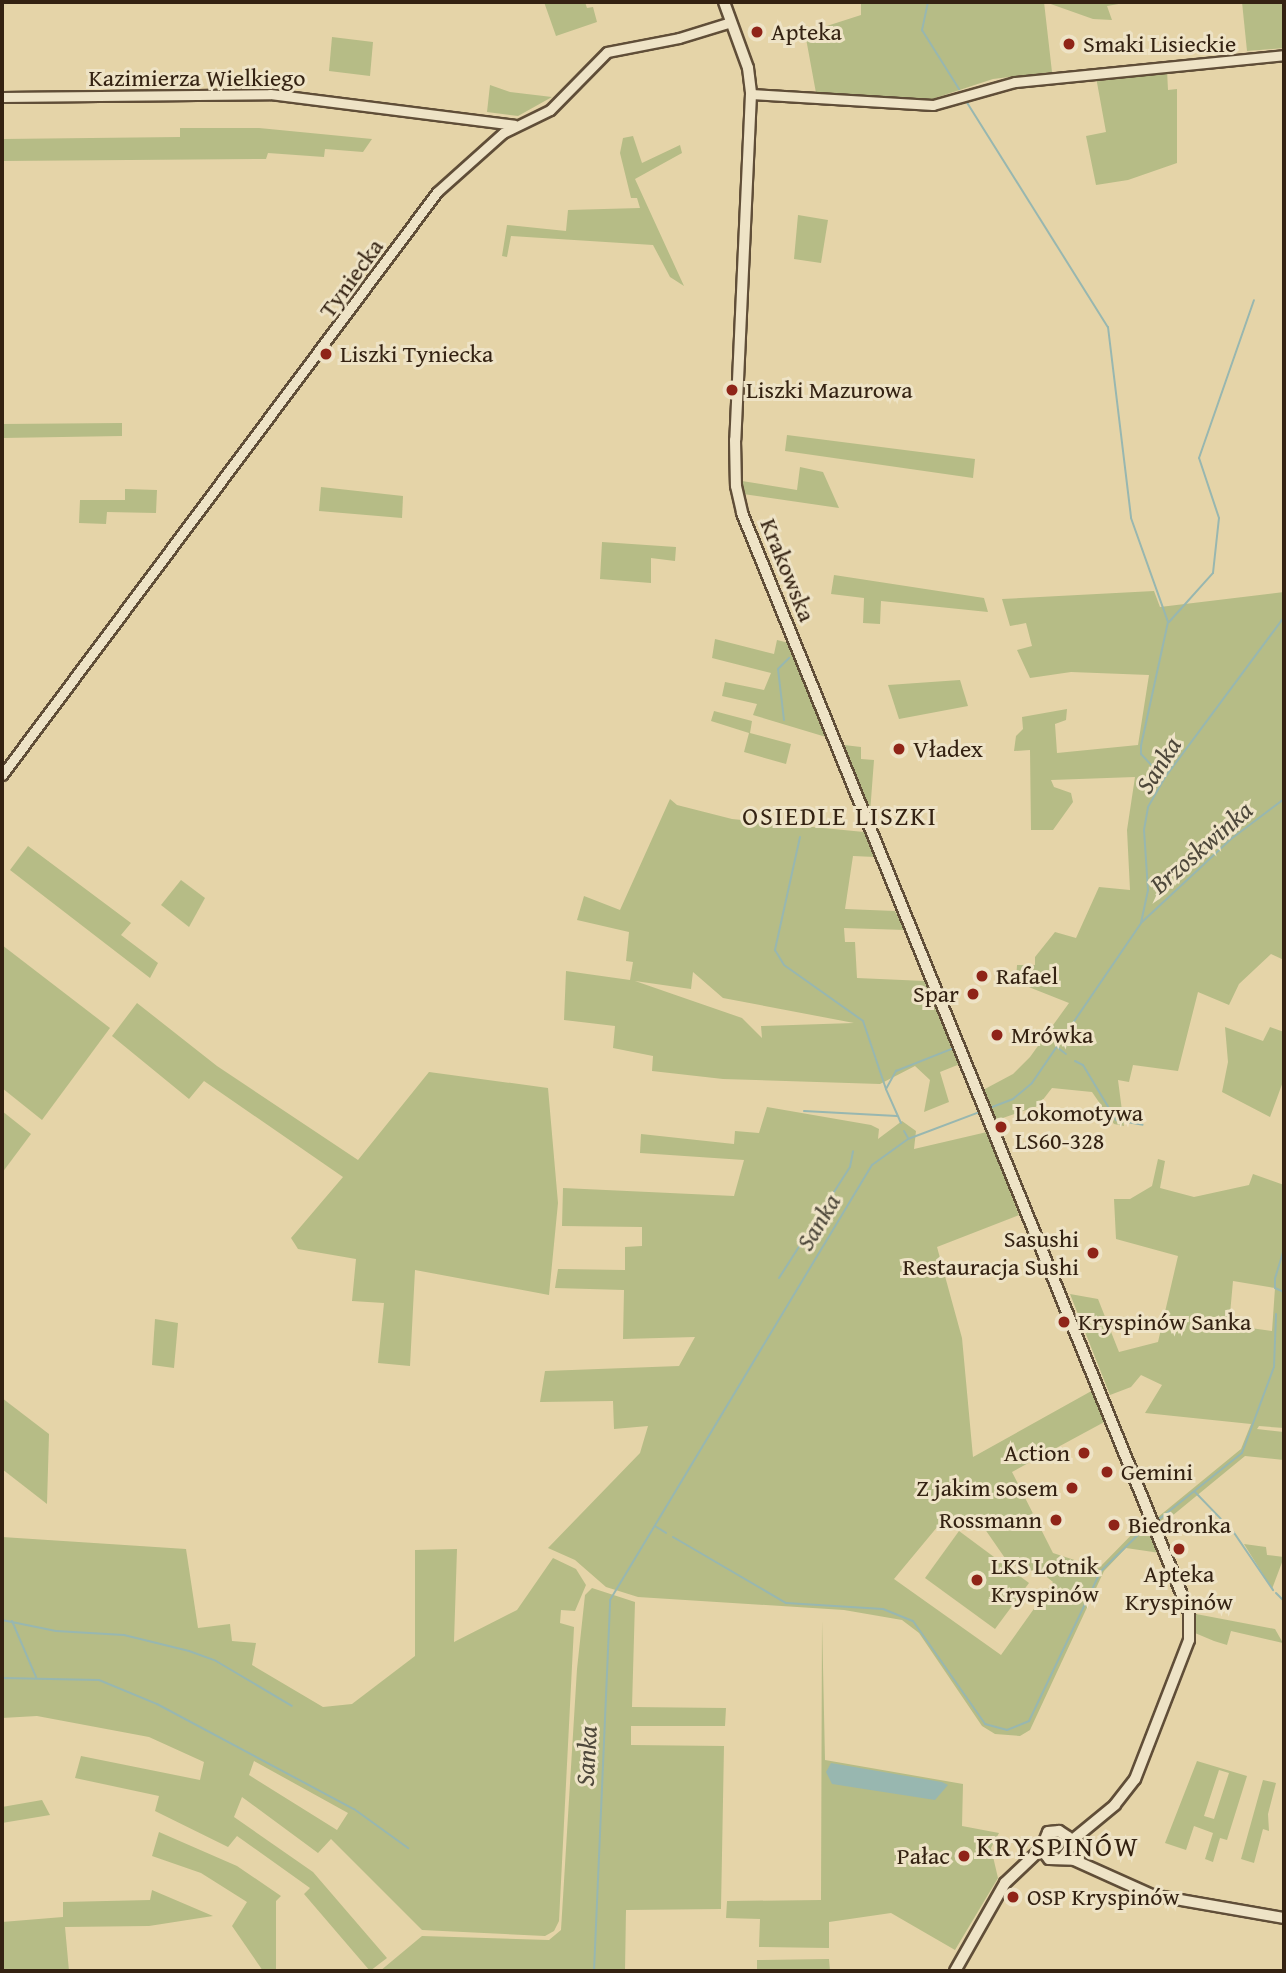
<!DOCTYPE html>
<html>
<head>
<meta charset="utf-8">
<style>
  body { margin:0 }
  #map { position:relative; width:1286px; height:1973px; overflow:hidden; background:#e5d4a8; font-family:"Gentium Book Plus",serif }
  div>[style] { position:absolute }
  .green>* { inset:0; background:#b6bc86 }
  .water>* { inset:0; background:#98b7b0 }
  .stream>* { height:2px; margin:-1px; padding:0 1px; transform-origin:1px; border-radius:1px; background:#98b7b0 }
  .roads { filter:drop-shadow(2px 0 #604e38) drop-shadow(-2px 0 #604e38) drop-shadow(0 2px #604e38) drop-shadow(0 -2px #604e38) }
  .tertiary>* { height:9px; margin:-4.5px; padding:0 4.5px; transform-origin:4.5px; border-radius:4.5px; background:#eee3c6 }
  .secondary>* { height:10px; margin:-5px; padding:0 5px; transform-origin:5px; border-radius:5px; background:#eee3c6 }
  .dots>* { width:19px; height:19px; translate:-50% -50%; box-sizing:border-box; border:4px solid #eee3c6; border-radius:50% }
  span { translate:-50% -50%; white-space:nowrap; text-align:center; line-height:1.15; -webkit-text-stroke:6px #eee3c6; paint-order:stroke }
  .poi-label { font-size:24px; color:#342212 }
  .left { translate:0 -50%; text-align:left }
  .right { translate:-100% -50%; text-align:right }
  .street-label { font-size:24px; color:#342212 }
  .water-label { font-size:26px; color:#4d473a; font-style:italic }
  .neighbourhood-label { font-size:26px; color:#342212; letter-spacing:2px }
  .quarter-label { font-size:28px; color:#342212; letter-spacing:2px }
  .frame { position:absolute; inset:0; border:4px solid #342212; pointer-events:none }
</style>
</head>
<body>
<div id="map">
  <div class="green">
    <i style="clip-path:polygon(544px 2px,585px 2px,587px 8px,593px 7px,597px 22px,556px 36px)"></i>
    <i style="clip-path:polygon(861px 2px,1044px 2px,1052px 72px,993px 79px,920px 103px,816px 93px,805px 33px,861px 15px)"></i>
    <i style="clip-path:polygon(1045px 2px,1130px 2px,1107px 6px,1112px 20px,1093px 19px)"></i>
    <i style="clip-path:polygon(1242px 2px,1284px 2px,1284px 48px,1247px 51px)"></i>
    <i style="clip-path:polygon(332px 37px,373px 42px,370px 76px,329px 71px)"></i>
    <i style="clip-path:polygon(1167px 70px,1168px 90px,1177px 89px,1177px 163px,1128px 180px,1096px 185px,1086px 136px,1106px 132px,1096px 77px)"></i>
    <i style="clip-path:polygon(490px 85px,510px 92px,552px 97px,518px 116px,487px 112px)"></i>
    <i style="clip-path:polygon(180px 128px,259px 128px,372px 139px,363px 152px,325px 149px,324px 157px,268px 153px,266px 159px,2px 161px,2px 139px,180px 137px)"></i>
    <i style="clip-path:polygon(633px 136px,642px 163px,680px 145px,682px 153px,635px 179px,684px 286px,670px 277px,653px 245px,511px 236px,507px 257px,502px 256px,507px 225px,566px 231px,568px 210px,640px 208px,637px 198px,631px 198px,620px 153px,623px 138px)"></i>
    <i style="clip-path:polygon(798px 215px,828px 220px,821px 263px,794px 259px)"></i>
    <i style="clip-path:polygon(122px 423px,122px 436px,2px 438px,2px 424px)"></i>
    <i style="clip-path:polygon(787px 435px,975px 459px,973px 478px,785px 451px)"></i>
    <i style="clip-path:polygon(800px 467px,823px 472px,839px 508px,743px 494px,742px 481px,797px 490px)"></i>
    <i style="clip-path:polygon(321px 487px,403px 496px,402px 518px,319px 511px)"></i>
    <i style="clip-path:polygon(125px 489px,157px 490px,156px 513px,107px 512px,106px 524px,79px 523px,80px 500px,125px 500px)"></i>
    <i style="clip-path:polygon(602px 542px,676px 547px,675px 561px,651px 558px,651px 583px,600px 579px)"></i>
    <i style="clip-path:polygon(834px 575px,984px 598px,988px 612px,881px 601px,880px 624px,863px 623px,864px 598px,831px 594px)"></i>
    <i style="clip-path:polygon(1154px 591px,1160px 607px,1284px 592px,1284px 960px,1271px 954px,1239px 984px,1229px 1005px,1198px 992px,1178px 1071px,1133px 1065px,1129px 1082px,1118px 1080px,1124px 1126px,1114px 1124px,1092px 1092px,1052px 1088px,1038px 1106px,997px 1120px,983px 1090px,1013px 1074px,1030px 1057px,1069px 1003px,1016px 982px,1017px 965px,1035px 965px,1035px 957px,1055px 932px,1076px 938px,1099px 887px,1130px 890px,1127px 830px,1135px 777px,1051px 780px,1054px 787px,1071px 793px,1073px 802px,1053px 830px,1031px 830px,1030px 750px,1014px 751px,1016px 736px,1023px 729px,1022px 717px,1067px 709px,1066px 720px,1055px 724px,1057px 753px,1138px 745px,1149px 675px,1071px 672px,1030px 678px,1017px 650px,1032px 646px,1026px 623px,1010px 626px,1002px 599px)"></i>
    <i style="clip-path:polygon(715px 639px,774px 654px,777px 640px,789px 643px,826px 737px,753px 715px,757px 704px,722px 696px,725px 682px,764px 690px,771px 673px,712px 658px)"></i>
    <i style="clip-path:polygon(960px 680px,968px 706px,899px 719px,888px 685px)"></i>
    <i style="clip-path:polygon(714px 711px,752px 721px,750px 733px,791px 744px,786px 764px,744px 752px,749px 733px,711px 721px)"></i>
    <i style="clip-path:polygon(844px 745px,861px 747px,861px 759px,874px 760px,870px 813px)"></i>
    <i style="clip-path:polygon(evenodd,670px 799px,677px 805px,732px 819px,864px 832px,875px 857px,853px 856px,845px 909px,895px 911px,905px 930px,844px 928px,845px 942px,855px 942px,857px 978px,925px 981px,960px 1064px,940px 1072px,949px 1102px,924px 1112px,930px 1080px,915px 1066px,880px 1084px,723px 1079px,652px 1071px,653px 1056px,613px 1048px,615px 1026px,564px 1020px,566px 971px,630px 980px,633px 962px,626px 961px,629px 932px,577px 920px,584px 896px,620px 910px,670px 799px,693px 972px,723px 998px,854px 1023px,761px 1026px,762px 1038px,742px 1018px,635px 981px,691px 989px,693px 972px)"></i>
    <i style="clip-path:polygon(28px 846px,131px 923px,121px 935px,158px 963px,150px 978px,10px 870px)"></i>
    <i style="clip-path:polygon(181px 880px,205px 898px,189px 927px,161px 905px)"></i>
    <i style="clip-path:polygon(2px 945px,110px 1028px,42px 1120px,2px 1088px)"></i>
    <i style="clip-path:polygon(137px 1003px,217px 1066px,358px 1160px,429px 1072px,548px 1088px,558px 1203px,549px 1295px,415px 1270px,410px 1366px,378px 1363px,384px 1303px,352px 1301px,356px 1259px,298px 1249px,291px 1238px,343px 1177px,204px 1081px,189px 1099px,112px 1036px)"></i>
    <i style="clip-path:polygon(1225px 1027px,1263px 1041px,1270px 1027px,1284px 1032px,1284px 1079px,1270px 1117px,1222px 1092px,1228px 1062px)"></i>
    <i style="clip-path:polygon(evenodd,767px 1107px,871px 1125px,879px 1129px,878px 1139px,902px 1121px,916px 1131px,914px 1149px,987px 1132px,1019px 1215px,937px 1247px,962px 1338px,973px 1457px,1095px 1389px,1108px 1420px,1012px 1472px,1053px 1553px,1099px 1568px,1146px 1520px,1160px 1553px,1126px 1548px,1104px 1571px,1030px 1730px,1020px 1736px,995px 1734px,982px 1726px,919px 1633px,902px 1620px,844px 1610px,638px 1597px,606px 1587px,575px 1560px,548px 1548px,640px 1453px,648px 1426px,614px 1429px,613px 1401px,540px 1402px,545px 1371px,679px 1366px,695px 1337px,623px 1339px,624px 1290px,555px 1288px,558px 1269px,625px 1270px,625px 1247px,642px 1246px,642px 1227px,562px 1226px,563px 1188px,734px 1196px,744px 1160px,640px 1153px,641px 1134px,734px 1144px,735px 1131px,759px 1133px,767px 1107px,968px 1522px,980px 1522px,1007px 1561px,1025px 1571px,1038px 1570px,1053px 1582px,1001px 1655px,894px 1579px,938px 1526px,968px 1522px)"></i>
    <i style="clip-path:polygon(2px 1111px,31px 1134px,2px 1173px)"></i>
    <i style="clip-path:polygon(evenodd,1158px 1159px,1165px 1161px,1160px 1188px,1194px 1197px,1249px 1185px,1253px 1174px,1284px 1185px,1284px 1428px,1259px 1426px,1257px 1429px,1284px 1432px,1284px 1460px,1245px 1456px,1161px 1525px,1158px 1517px,1241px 1449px,1251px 1424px,1145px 1413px,1162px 1385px,1141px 1375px,1131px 1387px,1110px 1395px,1070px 1294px,1098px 1299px,1119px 1352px,1158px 1342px,1178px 1256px,1116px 1239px,1114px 1199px,1130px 1199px,1152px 1186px,1158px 1159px,1233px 1281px,1275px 1288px,1272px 1331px,1229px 1325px,1233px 1281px)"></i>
    <i style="clip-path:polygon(155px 1319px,178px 1323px,174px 1368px,152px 1365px)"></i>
    <i style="clip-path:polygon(2px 1398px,49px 1434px,47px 1504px,2px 1469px)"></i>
    <i style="clip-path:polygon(959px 1531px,1029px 1583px,995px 1629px,925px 1578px)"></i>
    <i style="clip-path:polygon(evenodd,2px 1537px,186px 1549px,198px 1628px,230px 1624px,232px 1641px,256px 1643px,252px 1665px,323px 1707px,352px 1704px,415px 1656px,415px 1550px,457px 1549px,454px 1642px,517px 1610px,553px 1558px,576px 1569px,586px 1585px,575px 1611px,561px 1610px,560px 1623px,574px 1627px,559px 1921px,554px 1931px,545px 1936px,422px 1930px,331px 1839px,318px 1853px,242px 1797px,234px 1817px,313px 1872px,387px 1958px,370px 1971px,304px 1894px,310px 1888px,237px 1836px,228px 1847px,155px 1811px,159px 1796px,75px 1778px,81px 1756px,200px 1780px,204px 1762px,149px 1737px,37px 1716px,2px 1718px,2px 1537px,254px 1761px,348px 1813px,337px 1830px,249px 1775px,254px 1761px)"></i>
    <i style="clip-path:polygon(1244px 1544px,1266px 1547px,1267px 1555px,1284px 1557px,1272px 1589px)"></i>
    <i style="clip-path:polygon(592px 1588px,635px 1602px,632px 1707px,726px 1708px,725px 1726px,631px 1726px,631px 1745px,724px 1746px,721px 1909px,626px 1910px,625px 1971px,380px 1971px,422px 1936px,549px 1940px,561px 1930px,577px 1669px,585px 1595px)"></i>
    <i style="clip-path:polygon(1196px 1614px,1275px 1629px,1283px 1643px,1231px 1631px,1227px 1645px,1214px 1641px,1195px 1633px)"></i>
    <i style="clip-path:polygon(822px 1620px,825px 1760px,963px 1784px,962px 1826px,999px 1833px,991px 1848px,998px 1878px,955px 1950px,891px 1913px,829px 1922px,829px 1948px,759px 1947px,760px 1919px,726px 1918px,727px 1901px,821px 1900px)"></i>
    <i style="clip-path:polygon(evenodd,1197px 1761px,1247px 1776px,1227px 1840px,1220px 1838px,1213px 1862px,1205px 1859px,1213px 1833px,1194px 1826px,1186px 1850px,1165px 1843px,1197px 1761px,1219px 1770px,1229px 1773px,1214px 1819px,1204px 1816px,1219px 1770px)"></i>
    <i style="clip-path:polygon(1263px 1780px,1276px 1783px,1268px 1814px,1269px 1831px,1263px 1829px,1254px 1863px,1241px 1859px)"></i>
    <i style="clip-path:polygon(42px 1800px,50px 1815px,2px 1823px,2px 1807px)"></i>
    <i style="clip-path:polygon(159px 1832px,237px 1866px,281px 1896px,276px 1901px,276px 1971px,263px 1971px,232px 1926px,247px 1902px,201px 1873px,152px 1856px)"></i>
    <i style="clip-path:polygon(152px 1890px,213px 1916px,149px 1926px,65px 1927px,69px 1971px,2px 1971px,2px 1922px,63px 1917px,63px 1902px,150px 1900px)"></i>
    <i style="clip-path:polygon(829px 1959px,830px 1971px,757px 1971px,757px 1960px)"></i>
  </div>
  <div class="water">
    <i style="clip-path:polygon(831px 1763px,942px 1782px,948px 1785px,935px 1800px,832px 1784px,826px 1772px)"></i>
  </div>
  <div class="stream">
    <i style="left:928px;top:2px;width:29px;rotate:102deg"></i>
    <i style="left:922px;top:30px;width:70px;rotate:57.9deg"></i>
    <i style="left:966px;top:101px;width:267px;rotate:57.9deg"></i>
    <i style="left:1108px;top:327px;width:192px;rotate:83.1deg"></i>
    <i style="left:1131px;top:518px;width:110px;rotate:70.4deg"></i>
    <i style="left:1168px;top:622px;width:127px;rotate:102.3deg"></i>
    <i style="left:1141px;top:746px;width:8px;rotate:90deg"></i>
    <i style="left:1141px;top:754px;width:19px;rotate:47deg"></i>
    <i style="left:1169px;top:622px;width:66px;rotate:-48.1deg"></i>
    <i style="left:1213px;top:573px;width:55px;rotate:-83.8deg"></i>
    <i style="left:1219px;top:518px;width:63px;rotate:-108.4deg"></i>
    <i style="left:1199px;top:458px;width:167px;rotate:-70.8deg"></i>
    <i style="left:784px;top:720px;width:51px;rotate:-96.7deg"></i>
    <i style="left:778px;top:669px;width:16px;rotate:-45deg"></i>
    <i style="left:800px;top:837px;width:116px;rotate:102.5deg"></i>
    <i style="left:775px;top:950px;width:17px;rotate:59deg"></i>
    <i style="left:784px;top:965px;width:97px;rotate:35.3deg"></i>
    <i style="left:863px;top:1021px;width:72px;rotate:71.3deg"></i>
    <i style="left:1142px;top:922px;width:122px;rotate:-43deg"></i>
    <i style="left:1231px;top:839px;width:66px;rotate:-37deg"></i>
    <i style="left:1058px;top:1048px;width:10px;rotate:37deg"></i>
    <i style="left:1075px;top:1061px;width:9px;rotate:27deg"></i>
    <i style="left:1083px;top:1065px;width:64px;rotate:59deg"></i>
    <i style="left:1116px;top:1120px;width:27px;rotate:10deg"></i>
    <i style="left:987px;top:1109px;width:28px;rotate:-21deg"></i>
    <i style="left:1013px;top:1099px;width:25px;rotate:-40deg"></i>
    <i style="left:1032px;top:1083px;width:194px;rotate:-55.7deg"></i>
    <i style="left:1141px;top:923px;width:34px;rotate:-78deg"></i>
    <i style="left:1148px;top:890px;width:60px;rotate:-93.8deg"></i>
    <i style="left:1144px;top:830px;width:23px;rotate:-80deg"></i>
    <i style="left:1148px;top:807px;width:36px;rotate:-60deg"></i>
    <i style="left:1166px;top:776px;width:198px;rotate:-53.4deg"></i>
    <i style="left:804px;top:1111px;width:93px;rotate:3.1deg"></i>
    <i style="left:901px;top:1123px;width:37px;rotate:-114deg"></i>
    <i style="left:886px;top:1089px;width:21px;rotate:-61deg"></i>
    <i style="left:896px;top:1071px;width:62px;rotate:-21.6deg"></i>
    <i style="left:904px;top:1131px;width:8px;rotate:60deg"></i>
    <i style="left:1284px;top:1249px;width:31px;rotate:107deg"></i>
    <i style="left:1275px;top:1279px;width:9px;rotate:90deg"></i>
    <i style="left:1275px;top:1288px;width:10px;rotate:24deg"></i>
    <i style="left:779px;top:1278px;width:132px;rotate:-57.4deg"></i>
    <i style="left:850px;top:1167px;width:16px;rotate:-79deg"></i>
    <i style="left:1195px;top:1492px;width:37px;rotate:46deg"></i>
    <i style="left:1158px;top:1520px;width:107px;rotate:-38.6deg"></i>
    <i style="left:1242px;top:1453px;width:92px;rotate:-69.6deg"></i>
    <i style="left:1274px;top:1367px;width:53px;rotate:-87.8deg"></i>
    <i style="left:1228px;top:1524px;width:80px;rotate:55.7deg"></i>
    <i style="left:655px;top:1526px;width:13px;rotate:32deg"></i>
    <i style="left:673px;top:1537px;width:131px;rotate:30.3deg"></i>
    <i style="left:786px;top:1603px;width:97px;rotate:3.5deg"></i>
    <i style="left:883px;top:1609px;width:32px;rotate:22deg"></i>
    <i style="left:913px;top:1621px;width:126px;rotate:55deg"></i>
    <i style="left:985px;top:1724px;width:23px;rotate:15deg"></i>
    <i style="left:1007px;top:1730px;width:24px;rotate:-22deg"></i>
    <i style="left:1029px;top:1721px;width:166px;rotate:-64.4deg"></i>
    <i style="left:1101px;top:1571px;width:64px;rotate:-44.4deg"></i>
    <i style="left:1276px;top:1593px;width:11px;rotate:45deg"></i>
    <i style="left:2px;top:1620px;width:55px;rotate:11.5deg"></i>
    <i style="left:56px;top:1631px;width:68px;rotate:3.4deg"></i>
    <i style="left:124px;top:1635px;width:67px;rotate:13.8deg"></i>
    <i style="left:189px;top:1651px;width:29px;rotate:20deg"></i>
    <i style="left:216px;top:1661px;width:88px;rotate:30.6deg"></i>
    <i style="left:12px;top:1621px;width:61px;rotate:66.8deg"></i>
    <i style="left:2px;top:1678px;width:97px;rotate:1.2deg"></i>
    <i style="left:99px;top:1680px;width:63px;rotate:22.5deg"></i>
    <i style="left:157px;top:1704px;width:223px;rotate:28.1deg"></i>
    <i style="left:354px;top:1809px;width:67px;rotate:35.8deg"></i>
    <i style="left:594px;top:1971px;width:371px;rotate:-87.5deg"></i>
    <i style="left:610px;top:1600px;width:508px;rotate:-58.94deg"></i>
    <i style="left:872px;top:1165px;width:44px;rotate:-35.8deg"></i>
    <i style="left:908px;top:1139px;width:79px;rotate:-20.7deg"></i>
  </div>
  <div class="roads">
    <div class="tertiary">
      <i style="left:751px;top:94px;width:182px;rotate:3.5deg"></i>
      <i style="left:933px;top:105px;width:85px;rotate:-15.7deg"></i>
      <i style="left:1015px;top:82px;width:270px;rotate:-5.7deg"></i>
      <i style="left:2px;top:97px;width:268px;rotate:-0.6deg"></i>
      <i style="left:270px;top:94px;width:246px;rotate:7.2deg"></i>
      <i style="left:2px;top:775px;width:727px;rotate:-53.27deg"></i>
      <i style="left:437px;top:192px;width:89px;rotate:-41.8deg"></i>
      <i style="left:503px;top:133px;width:52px;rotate:-26.1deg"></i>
      <i style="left:550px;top:110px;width:81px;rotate:-45.5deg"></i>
      <i style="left:607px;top:52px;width:73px;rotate:-11deg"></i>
      <i style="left:679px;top:38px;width:54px;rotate:-17.1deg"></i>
    </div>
    <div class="secondary">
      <i style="left:724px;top:2px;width:70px;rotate:70deg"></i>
      <i style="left:748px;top:68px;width:26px;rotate:83deg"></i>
      <i style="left:751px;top:94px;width:346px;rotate:92.6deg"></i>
      <i style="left:735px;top:440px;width:46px;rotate:88.8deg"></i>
      <i style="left:736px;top:486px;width:28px;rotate:77deg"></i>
      <i style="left:742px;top:513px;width:1186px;rotate:67.87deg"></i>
      <i style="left:1189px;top:1612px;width:28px;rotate:90deg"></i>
      <i style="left:1189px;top:1640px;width:149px;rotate:111.2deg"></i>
      <i style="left:1135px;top:1779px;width:33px;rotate:128deg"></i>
      <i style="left:1115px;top:1805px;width:58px;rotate:140.6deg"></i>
      <i style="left:1062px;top:1859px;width:14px;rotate:-54deg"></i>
      <i style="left:1070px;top:1848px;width:11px;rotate:-100deg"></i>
      <i style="left:1068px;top:1837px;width:11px;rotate:-146deg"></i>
      <i style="left:1059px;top:1831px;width:11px;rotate:175deg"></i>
      <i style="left:1048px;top:1832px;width:18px;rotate:112deg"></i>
      <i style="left:1041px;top:1849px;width:13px;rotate:51deg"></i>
      <i style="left:1049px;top:1859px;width:25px;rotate:2deg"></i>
      <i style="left:1074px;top:1860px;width:85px;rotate:24.2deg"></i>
      <i style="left:1152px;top:1895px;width:134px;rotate:9.9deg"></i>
      <i style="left:955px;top:1971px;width:101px;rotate:-60.4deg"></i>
      <i style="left:1005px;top:1883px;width:50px;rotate:-43.4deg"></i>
    </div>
  </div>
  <div class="dots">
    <i style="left:757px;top:32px;background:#8f2418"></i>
    <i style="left:1069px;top:44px;background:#8f2418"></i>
    <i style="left:326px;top:354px;background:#8f2418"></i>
    <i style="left:732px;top:390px;background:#8f2418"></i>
    <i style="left:899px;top:749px;background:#8f2418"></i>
    <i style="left:982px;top:976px;background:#8f2418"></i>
    <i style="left:973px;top:994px;background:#8f2418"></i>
    <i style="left:997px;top:1035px;background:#8f2418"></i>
    <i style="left:1001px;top:1127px;background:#8f2418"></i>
    <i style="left:1093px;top:1253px;background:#8f2418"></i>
    <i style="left:1064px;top:1322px;background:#8f2418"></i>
    <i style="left:1084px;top:1453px;background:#8f2418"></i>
    <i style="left:1107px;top:1472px;background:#8f2418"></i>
    <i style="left:1072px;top:1488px;background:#8f2418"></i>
    <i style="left:1056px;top:1520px;background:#8f2418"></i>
    <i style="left:1114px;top:1525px;background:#8f2418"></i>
    <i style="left:1179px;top:1549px;background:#8f2418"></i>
    <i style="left:977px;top:1580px;background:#8f2418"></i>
    <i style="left:964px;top:1856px;background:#8f2418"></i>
    <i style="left:1013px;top:1897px;background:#8f2418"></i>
  </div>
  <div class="poi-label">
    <span class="left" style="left:771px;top:32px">Apteka</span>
    <span class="left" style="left:1083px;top:44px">Smaki Lisieckie</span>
    <span class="left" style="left:340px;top:354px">Liszki Tyniecka</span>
    <span class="left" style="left:746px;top:390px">Liszki Mazurowa</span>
    <span class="left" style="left:913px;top:749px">Vładex</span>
    <span class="left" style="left:996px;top:976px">Rafael</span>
    <span class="right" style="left:959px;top:994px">Spar</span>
    <span class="left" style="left:1011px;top:1035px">Mrówka</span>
    <span class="left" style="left:1015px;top:1127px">Lokomotywa<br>LS60-328</span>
    <span class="right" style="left:1079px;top:1253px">Sasushi<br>Restauracja Sushi</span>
    <span class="left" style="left:1078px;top:1322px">Kryspinów Sanka</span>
    <span class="right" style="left:1070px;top:1453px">Action</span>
    <span class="left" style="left:1121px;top:1472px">Gemini</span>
    <span class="right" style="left:1058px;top:1488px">Z jakim sosem</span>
    <span class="right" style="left:1042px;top:1520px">Rossmann</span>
    <span class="left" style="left:1128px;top:1525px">Biedronka</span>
    <span class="left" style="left:991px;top:1580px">LKS Lotnik<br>Kryspinów</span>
    <span style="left:1179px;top:1588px">Apteka<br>Kryspinów</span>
    <span class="right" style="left:950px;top:1856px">Pałac</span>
    <span class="left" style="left:1027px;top:1897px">OSP Kryspinów</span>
  </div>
  <div class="street-label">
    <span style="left:197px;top:78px">Kazimierza Wielkiego</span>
    <span style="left:351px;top:278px;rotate:-54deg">Tyniecka</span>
    <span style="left:788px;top:570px;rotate:68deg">Krakowska</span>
  </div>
  <div class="water-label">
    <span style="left:1158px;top:765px;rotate:-58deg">Sanka</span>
    <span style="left:1201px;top:847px;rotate:-41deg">Brzoskwinka</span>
    <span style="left:818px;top:1222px;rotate:-59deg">Sanka</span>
    <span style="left:586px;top:1756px;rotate:-87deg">Sanka</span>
  </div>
  <div class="neighbourhood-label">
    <span style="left:840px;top:816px">OSIEDLE LISZKI</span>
  </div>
  <div class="quarter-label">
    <span style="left:1058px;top:1846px">KRYSPINÓW</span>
  </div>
  <div class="frame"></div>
</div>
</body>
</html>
